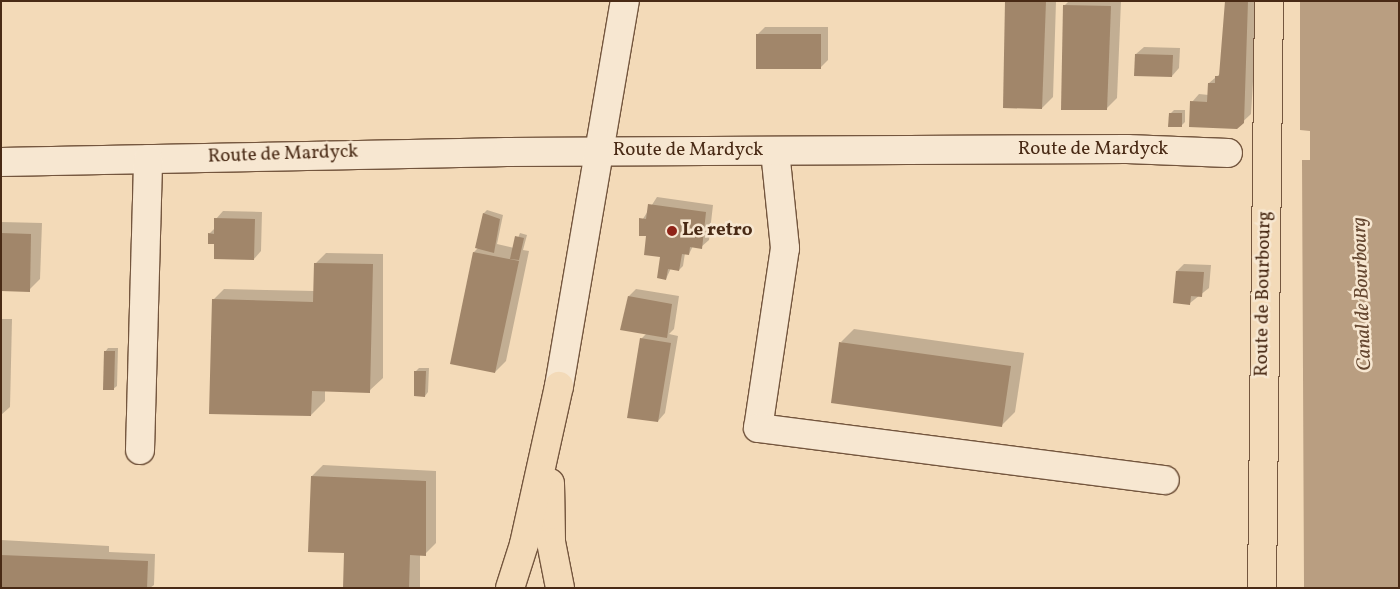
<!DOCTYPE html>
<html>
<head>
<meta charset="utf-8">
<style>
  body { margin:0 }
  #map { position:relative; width:1400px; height:589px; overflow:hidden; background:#f3dab8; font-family:Vollkorn,serif }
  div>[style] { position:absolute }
  .water>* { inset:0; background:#b99e81 }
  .shadow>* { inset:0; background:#0003 }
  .building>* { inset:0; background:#a1866a }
  .roads { filter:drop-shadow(1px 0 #74563e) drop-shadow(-1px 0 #74563e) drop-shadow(0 1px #74563e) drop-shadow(0 -1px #74563e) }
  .minor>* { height:28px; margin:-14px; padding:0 14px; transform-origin:14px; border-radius:14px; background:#f7e7d1 }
  .major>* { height:28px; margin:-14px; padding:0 14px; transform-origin:14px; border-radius:14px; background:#f3dab8 }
  .dots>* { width:14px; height:14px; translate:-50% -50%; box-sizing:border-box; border:2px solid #f7e7d1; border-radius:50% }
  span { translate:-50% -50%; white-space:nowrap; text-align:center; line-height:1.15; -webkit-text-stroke:5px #f7e7d1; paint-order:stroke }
  .street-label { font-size:19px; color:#492a15 }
  .poi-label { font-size:19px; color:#492a15; font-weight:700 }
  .left { translate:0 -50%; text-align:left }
  .water-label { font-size:20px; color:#654730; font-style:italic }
  .frame { position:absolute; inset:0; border:2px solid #492a15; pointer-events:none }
</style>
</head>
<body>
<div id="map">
  <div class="water">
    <i style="clip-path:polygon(1300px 1px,1399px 1px,1399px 588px,1304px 588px,1302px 160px,1310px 160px,1310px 131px,1300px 130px)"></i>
  </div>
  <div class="shadow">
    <i style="clip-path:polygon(1006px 1px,1056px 1px,1053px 97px,1042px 108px)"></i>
    <i style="clip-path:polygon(1069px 1px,1121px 1px,1117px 98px,1106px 109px,1064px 6px)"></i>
    <i style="clip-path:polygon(1227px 1px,1258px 1px,1251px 114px,1236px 128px,1192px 102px,1199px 94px,1209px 95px,1209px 83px,1221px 73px)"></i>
    <i style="clip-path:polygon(765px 27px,828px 27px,828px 60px,820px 68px,757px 35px)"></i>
    <i style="clip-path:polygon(1144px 47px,1180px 48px,1179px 68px,1172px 76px,1136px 54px)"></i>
    <i style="clip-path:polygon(1174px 110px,1185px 110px,1185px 122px,1181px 126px,1170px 114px)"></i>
    <i style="clip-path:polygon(657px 197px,713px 205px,709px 240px,701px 247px,693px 246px,689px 254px,685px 253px,683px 266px,679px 270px,671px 268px,666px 279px,662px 253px,639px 225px)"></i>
    <i style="clip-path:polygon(487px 210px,503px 215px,497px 244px,514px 248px,520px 233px,527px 235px,523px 250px,529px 251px,506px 361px,495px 372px,474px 252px,478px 248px,484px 213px)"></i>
    <i style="clip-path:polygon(223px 211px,262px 212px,261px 251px,254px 259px,215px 243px,209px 234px,215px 228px,216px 219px)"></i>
    <i style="clip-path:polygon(1px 222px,42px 223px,40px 279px,29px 290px,1px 290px)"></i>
    <i style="clip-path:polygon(326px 253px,383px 254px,383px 378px,369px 391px,325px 390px,325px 401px,311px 415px,213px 300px,224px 289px,314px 291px,315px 264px)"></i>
    <i style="clip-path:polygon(1184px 264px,1211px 265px,1209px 288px,1190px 303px,1177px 271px)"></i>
    <i style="clip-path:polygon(636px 289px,679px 296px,674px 329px,669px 334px,678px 336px,665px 413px,658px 421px,641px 339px,647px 333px,629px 296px)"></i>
    <i style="clip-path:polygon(1px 319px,12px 319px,10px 407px,1px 415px)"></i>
    <i style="clip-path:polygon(854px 329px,1024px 353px,1015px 412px,1002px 425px,841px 342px)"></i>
    <i style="clip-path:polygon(108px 348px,118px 348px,117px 386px,113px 389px,105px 352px)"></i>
    <i style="clip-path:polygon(419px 368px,429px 368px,428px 392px,425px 396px,416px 371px)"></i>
    <i style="clip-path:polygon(323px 465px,436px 471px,436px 543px,425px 554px,420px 554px,420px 588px,344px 588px,345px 552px,312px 476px)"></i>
    <i style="clip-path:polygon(1px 540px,109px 546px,109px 552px,155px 554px,154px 585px,150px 588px,1px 588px)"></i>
  </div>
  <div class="building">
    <i style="clip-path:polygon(1005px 1px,1046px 1px,1042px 109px,1003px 108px)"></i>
    <i style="clip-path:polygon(1225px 1px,1248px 1px,1244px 123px,1237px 129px,1189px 127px,1190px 101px,1207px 102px,1208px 83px,1215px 83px,1215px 76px,1219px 76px)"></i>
    <i style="clip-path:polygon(1063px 5px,1111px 6px,1107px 110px,1061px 110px)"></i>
    <i style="clip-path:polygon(756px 34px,821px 34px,821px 69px,756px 69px)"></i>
    <i style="clip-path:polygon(1135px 54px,1173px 55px,1172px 77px,1134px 76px)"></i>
    <i style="clip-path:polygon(1169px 113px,1182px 113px,1182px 127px,1168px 127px)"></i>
    <i style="clip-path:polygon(648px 204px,706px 212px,702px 249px,690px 247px,689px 255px,682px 254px,679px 271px,668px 269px,666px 280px,657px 278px,660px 257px,644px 255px,646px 236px,639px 236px,639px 218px,646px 219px)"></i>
    <i style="clip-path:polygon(483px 213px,500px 219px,494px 253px,475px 248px)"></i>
    <i style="clip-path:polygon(214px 218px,255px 219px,254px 260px,214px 259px,214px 244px,208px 244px,208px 233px,214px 234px)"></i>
    <i style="clip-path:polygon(1px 233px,31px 234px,30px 292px,1px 291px)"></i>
    <i style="clip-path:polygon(515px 236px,524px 238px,519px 260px,510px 259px)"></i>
    <i style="clip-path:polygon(473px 252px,519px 261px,495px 373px,450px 364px)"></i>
    <i style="clip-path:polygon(314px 263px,373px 264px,370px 393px,312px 391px,311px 416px,209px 414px,212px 299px,313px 302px)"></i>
    <i style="clip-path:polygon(1176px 271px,1204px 272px,1202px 297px,1191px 296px,1190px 305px,1173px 303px)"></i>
    <i style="clip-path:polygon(628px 296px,672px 304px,667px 338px,620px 330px)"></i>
    <i style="clip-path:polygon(640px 338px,671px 343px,658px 422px,627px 418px)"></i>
    <i style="clip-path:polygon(839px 342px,1011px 366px,1002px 427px,831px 403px)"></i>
    <i style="clip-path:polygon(104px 351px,115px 351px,114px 390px,103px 390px)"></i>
    <i style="clip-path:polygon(414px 371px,426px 371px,425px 397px,414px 396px)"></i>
    <i style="clip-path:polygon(311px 476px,426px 481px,426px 556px,410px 555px,409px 588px,343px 588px,344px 553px,308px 552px)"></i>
    <i style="clip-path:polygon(1px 555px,148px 561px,147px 588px,1px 588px)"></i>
  </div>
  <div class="roads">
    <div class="minor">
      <i style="left:775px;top:151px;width:98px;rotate:84.1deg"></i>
      <i style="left:785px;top:248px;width:182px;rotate:98.5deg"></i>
      <i style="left:758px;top:428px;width:410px;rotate:7.3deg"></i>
      <i style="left:1px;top:162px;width:506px;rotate:-1.13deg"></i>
      <i style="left:507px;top:152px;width:620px;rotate:-0.28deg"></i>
      <i style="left:1127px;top:149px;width:101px;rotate:2.3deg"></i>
      <i style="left:559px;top:386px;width:391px;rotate:-80.3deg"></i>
      <i style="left:140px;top:450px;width:291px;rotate:-88.4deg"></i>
    </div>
    <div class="major">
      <i style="left:550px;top:483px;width:59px;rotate:89deg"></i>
      <i style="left:551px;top:542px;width:47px;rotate:78.9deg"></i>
      <i style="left:510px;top:588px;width:46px;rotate:-72.3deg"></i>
      <i style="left:524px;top:544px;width:162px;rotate:-77.5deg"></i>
      <i style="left:1262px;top:588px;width:587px;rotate:-89.32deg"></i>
    </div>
  </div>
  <div class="dots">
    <i style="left:672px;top:231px;background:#8f2418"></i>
  </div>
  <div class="street-label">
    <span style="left:1093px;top:150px">Route de Mardyck</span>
    <span style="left:688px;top:151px">Route de Mardyck</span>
    <span style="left:283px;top:155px;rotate:-2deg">Route de Mardyck</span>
    <span style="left:1264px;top:294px;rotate:-89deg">Route de Bourbourg</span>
  </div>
  <div class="poi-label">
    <span class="left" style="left:682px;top:231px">Le retro</span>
  </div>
  <div class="water-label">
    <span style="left:1363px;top:294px;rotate:-92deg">Canal de Bourbourg</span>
  </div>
  <div class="frame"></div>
</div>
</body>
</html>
